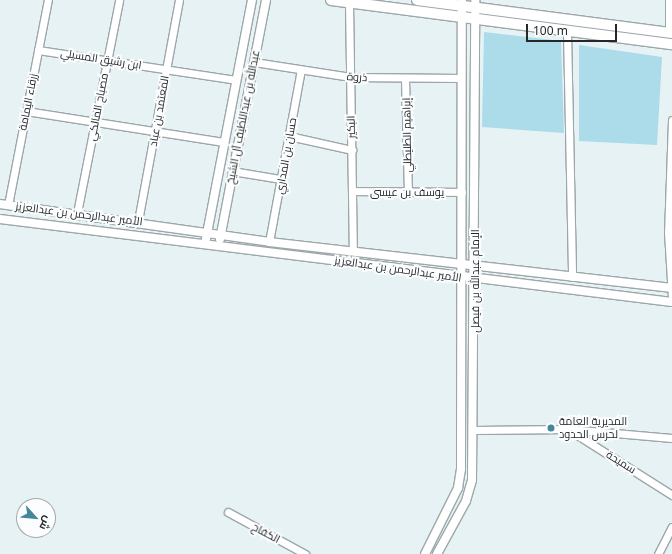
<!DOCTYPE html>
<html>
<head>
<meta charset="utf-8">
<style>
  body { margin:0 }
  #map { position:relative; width:672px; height:554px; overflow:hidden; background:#e7f2f5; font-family:"Noto Sans",Cairo,sans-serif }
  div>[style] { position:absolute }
  .green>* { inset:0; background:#acdbe9 }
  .roads { filter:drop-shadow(1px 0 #9da7aa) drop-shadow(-1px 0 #9da7aa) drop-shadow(0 1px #9da7aa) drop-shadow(0 -1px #9da7aa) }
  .minor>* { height:7px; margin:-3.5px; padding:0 3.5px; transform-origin:3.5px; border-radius:3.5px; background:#fff }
  .tertiary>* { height:8px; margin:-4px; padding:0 4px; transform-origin:4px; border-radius:4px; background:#fff }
  .primary>* { height:10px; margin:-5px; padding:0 5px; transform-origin:5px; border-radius:5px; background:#fff }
  .dots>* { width:11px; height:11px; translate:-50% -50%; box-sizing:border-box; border:2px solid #fbfdfe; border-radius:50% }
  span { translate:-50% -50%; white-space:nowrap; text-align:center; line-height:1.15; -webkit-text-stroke:4px #fbfdfe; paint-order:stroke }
  .street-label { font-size:11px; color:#242829 }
  .poi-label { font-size:11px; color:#242829 }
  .left { translate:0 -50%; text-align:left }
  .north { position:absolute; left:16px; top:498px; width:40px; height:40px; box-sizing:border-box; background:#fbfdfe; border:1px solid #a5a8a9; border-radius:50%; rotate:117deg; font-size:11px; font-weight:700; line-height:16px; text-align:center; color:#242829 }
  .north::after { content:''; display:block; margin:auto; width:14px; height:18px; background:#458698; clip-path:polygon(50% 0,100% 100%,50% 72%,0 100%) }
  .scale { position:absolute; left:526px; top:24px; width:91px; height:18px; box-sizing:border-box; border:2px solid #242829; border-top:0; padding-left:5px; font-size:12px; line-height:14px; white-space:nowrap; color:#242829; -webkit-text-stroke:3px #fbfdfe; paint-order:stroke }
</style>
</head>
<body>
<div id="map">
  <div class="green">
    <i style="clip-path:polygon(484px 32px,561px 41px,564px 133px,482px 127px)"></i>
    <i style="clip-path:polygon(579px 45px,662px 57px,657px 145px,579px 141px)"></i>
  </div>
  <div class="roads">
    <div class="minor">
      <i style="left:669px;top:0;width:32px;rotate:90deg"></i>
      <i style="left:349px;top:3px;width:247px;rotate:89.1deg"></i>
      <i style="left:567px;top:32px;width:245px;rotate:88.8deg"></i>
      <i style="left:38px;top:50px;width:200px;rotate:8.6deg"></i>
      <i style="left:254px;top:62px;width:98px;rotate:8.8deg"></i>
      <i style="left:351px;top:77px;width:110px;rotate:0.5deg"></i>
      <i style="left:405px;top:79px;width:113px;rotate:88.5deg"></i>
      <i style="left:26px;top:111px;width:200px;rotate:8.9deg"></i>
      <i style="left:672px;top:120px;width:112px;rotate:92deg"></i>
      <i style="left:668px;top:232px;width:66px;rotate:86.5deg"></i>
      <i style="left:289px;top:136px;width:65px;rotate:12.5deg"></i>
      <i style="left:232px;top:171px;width:50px;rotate:9.3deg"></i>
      <i style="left:353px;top:191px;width:109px;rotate:0.5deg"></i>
      <i style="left:8px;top:205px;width:209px;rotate:-79deg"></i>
      <i style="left:77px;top:213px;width:217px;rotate:-78.8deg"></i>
      <i style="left:138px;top:221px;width:225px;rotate:-79.5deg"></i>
      <i style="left:269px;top:242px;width:175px;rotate:-79.5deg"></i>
      <i style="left:474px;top:430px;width:95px;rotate:-0.6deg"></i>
      <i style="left:569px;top:429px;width:103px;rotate:5deg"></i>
      <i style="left:571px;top:431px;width:120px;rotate:32.4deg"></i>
      <i style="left:228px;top:512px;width:88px;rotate:28.6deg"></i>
      <i style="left:658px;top:554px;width:30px;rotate:-63deg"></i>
    </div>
    <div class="tertiary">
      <i style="left:0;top:204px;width:272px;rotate:8deg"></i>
      <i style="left:269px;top:242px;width:406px;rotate:6.5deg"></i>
      <i style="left:0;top:219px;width:677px;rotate:7.04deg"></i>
      <i style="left:220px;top:239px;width:243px;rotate:-79.1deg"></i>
      <i style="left:205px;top:244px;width:248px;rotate:-79.1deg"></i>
      <i style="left:425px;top:554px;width:74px;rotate:-63.4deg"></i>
      <i style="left:458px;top:488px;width:19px;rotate:-81deg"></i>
      <i style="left:461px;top:469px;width:469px;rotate:-89.9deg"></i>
      <i style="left:437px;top:554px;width:60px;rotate:-61.3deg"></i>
      <i style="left:466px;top:501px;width:22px;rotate:-74deg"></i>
      <i style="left:472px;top:480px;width:480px;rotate:-89.6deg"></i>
    </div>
    <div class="primary">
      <i style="left:331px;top:0;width:344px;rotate:7.4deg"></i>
      <i style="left:417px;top:0;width:257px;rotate:7.4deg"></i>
    </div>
  </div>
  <div class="dots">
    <i style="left:551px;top:428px;background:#458698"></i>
  </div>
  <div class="street-label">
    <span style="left:101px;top:59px;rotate:9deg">ابن رشيق المسيلي</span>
    <span style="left:357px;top:77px;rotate:4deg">ذروة</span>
    <span style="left:28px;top:102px;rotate:-79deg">زرقاء اليمامة</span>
    <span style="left:98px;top:107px;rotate:-79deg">مصباح المالكي</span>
    <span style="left:159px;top:111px;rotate:-80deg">المعتمد بن عباد</span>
    <span style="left:243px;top:117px;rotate:-79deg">عبدالله بن عبداللطيف آل الشيخ</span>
    <span style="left:351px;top:127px;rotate:-91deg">البكير</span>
    <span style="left:407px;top:135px;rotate:-91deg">إبراهيم الطليطلي</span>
    <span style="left:286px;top:156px;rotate:-80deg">حسان بن المداري</span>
    <span style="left:407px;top:192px">يوسف بن عيسى</span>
    <span style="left:79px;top:214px;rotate:7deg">الأمير عبدالرحمن بن عبدالعزيز</span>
    <span style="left:398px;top:269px;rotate:8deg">الأمير عبدالرحمن بن عبدالعزيز</span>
    <span style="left:475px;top:281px;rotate:-90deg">الإمام عبدالله بن فيصل</span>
    <span style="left:621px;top:462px;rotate:32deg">سميحة</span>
    <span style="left:266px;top:533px;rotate:28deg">الكفاح</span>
  </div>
  <div class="poi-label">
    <span class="left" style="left:559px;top:428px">المديرية العامة<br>لحرس الحدود</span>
  </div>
  <div class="north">ش</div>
  <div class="scale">100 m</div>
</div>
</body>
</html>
